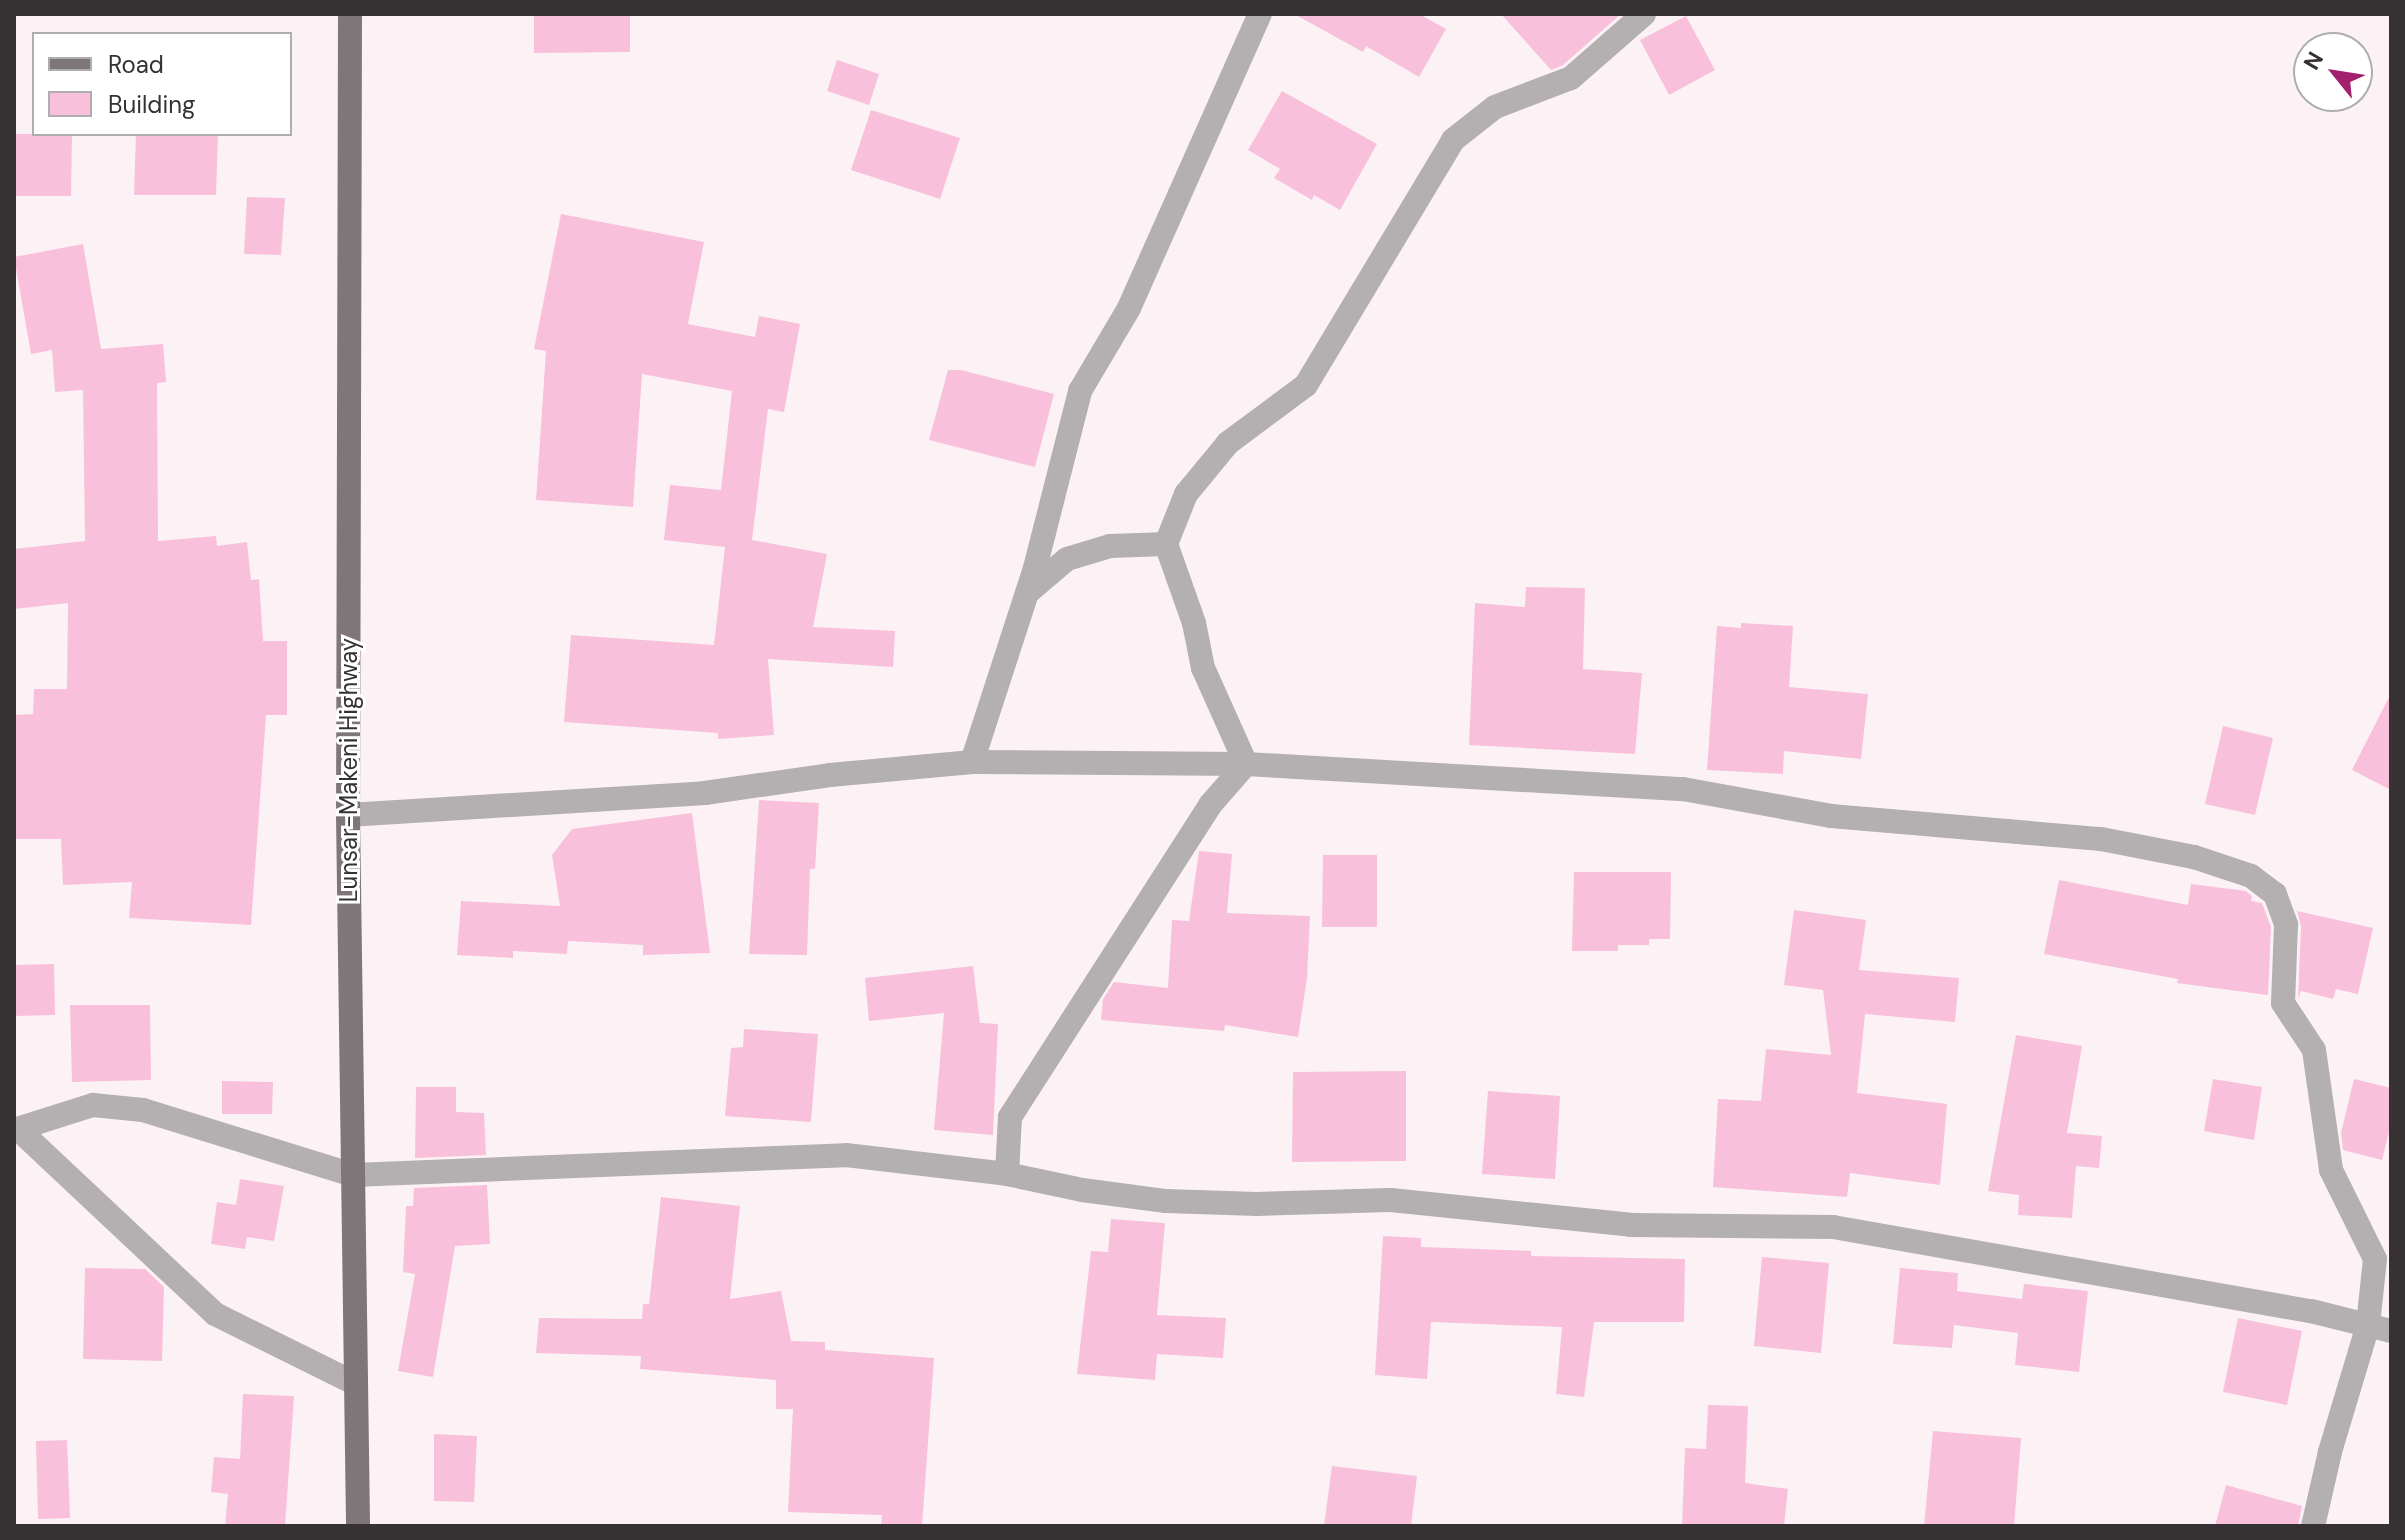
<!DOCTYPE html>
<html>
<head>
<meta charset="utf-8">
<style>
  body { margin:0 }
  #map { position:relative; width:2405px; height:1540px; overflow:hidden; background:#fcf2f6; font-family:"DM Sans",sans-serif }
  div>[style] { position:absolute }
  .building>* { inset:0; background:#f8c0da }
  .street>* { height:24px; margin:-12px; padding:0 12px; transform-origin:12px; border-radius:12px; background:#b4afb1 }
  .primary>* { height:24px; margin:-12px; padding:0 12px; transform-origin:12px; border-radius:12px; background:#7e7679 }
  span { translate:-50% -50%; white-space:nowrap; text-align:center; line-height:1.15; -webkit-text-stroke:6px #fff; paint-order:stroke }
  .street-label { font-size:24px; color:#363133 }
  .frame { position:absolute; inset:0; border:16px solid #363133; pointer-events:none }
  .legend { position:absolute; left:32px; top:32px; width:260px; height:104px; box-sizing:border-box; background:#fff; border:2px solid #afadad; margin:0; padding:10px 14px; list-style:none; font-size:24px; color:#363133 }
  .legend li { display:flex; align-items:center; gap:16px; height:40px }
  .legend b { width:40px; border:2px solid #afadad }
  .north { position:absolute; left:2293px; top:32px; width:80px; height:80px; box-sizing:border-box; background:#fff; border:2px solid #afadad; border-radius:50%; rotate:300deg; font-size:22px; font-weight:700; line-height:32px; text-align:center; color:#363133 }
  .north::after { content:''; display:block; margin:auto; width:28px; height:36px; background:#a3206f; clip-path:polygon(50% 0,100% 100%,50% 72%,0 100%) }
</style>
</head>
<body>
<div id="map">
  <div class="building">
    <i style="clip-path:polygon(534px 14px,630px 14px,630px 52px,534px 53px)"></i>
    <i style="clip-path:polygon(1294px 14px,1419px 14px,1446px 29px,1419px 77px,1366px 46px,1363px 52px)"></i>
    <i style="clip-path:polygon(1501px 14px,1621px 14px,1563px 65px,1551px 70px)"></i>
    <i style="clip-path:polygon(1686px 16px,1715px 70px,1669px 95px,1640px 40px)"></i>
    <i style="clip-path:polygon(837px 60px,879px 74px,869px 105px,827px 91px)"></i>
    <i style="clip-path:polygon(1282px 91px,1377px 144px,1340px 210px,1314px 195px,1312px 200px,1274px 178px,1280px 169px,1248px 150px)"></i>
    <i style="clip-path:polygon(871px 110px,960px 138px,940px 199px,851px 170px)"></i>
    <i style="clip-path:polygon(14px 134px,72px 134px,71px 196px,14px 196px)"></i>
    <i style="clip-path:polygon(136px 134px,218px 134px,216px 195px,134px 195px)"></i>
    <i style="clip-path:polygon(247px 197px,285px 198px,281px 255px,244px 254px)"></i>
    <i style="clip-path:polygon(561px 214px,704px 242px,688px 324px,755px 337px,759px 316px,800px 324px,784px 412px,768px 409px,752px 540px,827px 554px,813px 627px,895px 631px,893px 667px,768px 659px,774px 735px,718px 739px,718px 733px,564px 722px,571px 635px,714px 645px,725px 547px,664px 540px,670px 485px,721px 490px,732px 391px,642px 374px,633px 507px,536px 500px,546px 351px,534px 349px)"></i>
    <i style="clip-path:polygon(83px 244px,101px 349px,163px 344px,166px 382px,157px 383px,158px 541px,216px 536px,217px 546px,247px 542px,251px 580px,259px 579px,263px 641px,287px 641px,287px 715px,266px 715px,251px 925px,129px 918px,132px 882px,63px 885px,61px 839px,14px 839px,14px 715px,33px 714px,34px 689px,67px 689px,68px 603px,14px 609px,14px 549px,85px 541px,83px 390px,55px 392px,52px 350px,31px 354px,14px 257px)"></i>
    <i style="clip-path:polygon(948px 370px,961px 370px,1054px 394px,1035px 467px,929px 440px)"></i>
    <i style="clip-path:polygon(1526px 587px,1585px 588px,1583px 669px,1642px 673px,1635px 754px,1469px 745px,1475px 603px,1525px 607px)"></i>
    <i style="clip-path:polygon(1741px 623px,1793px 626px,1789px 687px,1868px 694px,1861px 759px,1784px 751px,1783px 774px,1707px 770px,1717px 626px,1741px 628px)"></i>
    <i style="clip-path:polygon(2391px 693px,2391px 790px,2352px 770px)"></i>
    <i style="clip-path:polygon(2223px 726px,2273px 738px,2255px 815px,2205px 804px)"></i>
    <i style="clip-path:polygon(759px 800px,819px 803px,815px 869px,810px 869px,807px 955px,749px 954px)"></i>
    <i style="clip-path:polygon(692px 813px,710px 953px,643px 955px,643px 945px,568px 941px,567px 954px,513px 951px,513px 958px,457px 955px,461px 901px,560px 906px,552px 855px,572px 829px)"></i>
    <i style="clip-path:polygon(1199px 851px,1232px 854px,1227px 913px,1310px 916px,1307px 978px,1298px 1037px,1225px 1025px,1224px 1031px,1101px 1020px,1103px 999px,1114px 982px,1168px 988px,1172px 920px,1189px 921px)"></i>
    <i style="clip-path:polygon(1323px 855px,1377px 855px,1377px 927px,1322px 927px)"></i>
    <i style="clip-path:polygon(1574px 872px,1671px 872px,1670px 939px,1649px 939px,1649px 945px,1618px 945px,1618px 951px,1572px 951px)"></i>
    <i style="clip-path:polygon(2059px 880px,2188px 905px,2191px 884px,2246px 891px,2252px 896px,2251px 901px,2262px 903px,2271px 927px,2268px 995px,2177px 983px,2178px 979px,2044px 954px)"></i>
    <i style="clip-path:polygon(1794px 910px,1866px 920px,1859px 970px,1959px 978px,1955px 1022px,1865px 1014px,1857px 1093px,1947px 1104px,1940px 1185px,1850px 1173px,1847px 1197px,1713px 1187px,1718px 1099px,1761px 1101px,1766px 1049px,1831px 1055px,1823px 990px,1784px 985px)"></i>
    <i style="clip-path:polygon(2297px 911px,2373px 928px,2358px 994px,2336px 989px,2333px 999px,2301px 991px,2298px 999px,2301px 926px)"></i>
    <i style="clip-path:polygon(54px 964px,55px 1015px,14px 1016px,14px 965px)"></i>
    <i style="clip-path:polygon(973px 966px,980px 1023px,998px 1024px,993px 1135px,934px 1130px,944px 1013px,869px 1021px,865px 978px)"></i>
    <i style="clip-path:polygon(70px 1005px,150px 1005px,151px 1080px,72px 1082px)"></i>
    <i style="clip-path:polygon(744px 1029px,818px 1034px,811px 1122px,725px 1116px,731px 1048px,743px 1047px)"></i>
    <i style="clip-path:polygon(2016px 1035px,2082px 1046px,2067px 1133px,2102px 1136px,2099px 1168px,2076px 1166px,2072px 1218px,2018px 1215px,2019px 1195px,1988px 1191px)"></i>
    <i style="clip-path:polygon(1406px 1071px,1406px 1161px,1292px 1162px,1293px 1072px)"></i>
    <i style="clip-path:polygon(2213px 1079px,2262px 1087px,2254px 1140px,2204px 1131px)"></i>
    <i style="clip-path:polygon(2354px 1079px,2391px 1088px,2391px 1124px,2382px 1160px,2343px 1150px,2341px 1133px)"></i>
    <i style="clip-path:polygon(222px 1081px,273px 1082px,272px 1114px,222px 1114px)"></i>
    <i style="clip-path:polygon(416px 1087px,456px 1087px,456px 1112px,484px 1113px,486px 1155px,415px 1158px)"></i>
    <i style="clip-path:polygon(1488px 1091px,1560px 1096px,1555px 1179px,1482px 1174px)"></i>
    <i style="clip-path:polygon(240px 1179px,284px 1186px,274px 1241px,247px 1237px,245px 1249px,211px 1244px,217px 1202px,236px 1205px)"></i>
    <i style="clip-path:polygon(487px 1185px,490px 1244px,455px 1246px,433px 1377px,398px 1371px,415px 1274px,403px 1272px,406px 1206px,413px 1206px,414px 1188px)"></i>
    <i style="clip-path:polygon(661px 1197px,740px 1206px,730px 1299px,781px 1291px,791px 1341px,825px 1342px,825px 1350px,934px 1358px,922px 1526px,881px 1526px,882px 1515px,788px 1512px,793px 1409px,776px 1409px,776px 1380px,640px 1369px,641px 1356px,536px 1353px,539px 1318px,642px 1319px,643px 1304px,649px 1304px)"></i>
    <i style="clip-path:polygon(1111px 1219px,1165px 1223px,1157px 1315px,1226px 1318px,1223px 1358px,1157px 1354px,1155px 1380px,1077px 1374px,1091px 1251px,1108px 1252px)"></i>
    <i style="clip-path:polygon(1383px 1236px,1421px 1238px,1421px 1247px,1531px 1251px,1531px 1256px,1685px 1259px,1684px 1322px,1594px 1322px,1584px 1397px,1556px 1394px,1562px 1327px,1431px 1322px,1427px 1379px,1375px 1375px)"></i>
    <i style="clip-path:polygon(1762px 1257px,1829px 1263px,1821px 1353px,1754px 1346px)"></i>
    <i style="clip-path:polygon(85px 1268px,145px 1269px,164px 1287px,162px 1361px,83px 1359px)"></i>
    <i style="clip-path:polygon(1900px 1268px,1958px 1273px,1957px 1291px,2022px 1299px,2024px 1284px,2088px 1291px,2079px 1372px,2015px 1365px,2018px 1333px,1954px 1325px,1952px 1348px,1893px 1344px)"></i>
    <i style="clip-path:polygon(2238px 1318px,2302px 1331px,2287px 1405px,2223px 1392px)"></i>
    <i style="clip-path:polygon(243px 1394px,294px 1396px,285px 1526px,225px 1526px,228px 1494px,211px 1492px,214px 1457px,240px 1459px)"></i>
    <i style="clip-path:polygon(1708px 1405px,1748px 1406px,1745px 1483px,1788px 1489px,1784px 1526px,1682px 1526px,1685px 1448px,1706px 1449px)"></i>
    <i style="clip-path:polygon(1933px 1431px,2021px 1438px,2014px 1526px,1924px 1526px)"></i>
    <i style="clip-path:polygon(434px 1434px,477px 1436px,474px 1502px,434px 1501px)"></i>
    <i style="clip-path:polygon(67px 1440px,70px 1518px,38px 1519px,36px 1441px)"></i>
    <i style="clip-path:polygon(1332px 1466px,1417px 1476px,1411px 1526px,1324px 1526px)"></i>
    <i style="clip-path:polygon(2226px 1485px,2302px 1506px,2298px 1526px,2215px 1526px)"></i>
  </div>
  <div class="street">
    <i style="left:1027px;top:593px;width:52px;rotate:-40.4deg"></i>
    <i style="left:1067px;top:559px;width:45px;rotate:-16.8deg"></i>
    <i style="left:1110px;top:546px;width:56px;rotate:-2deg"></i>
    <i style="left:972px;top:762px;width:204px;rotate:-72deg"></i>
    <i style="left:1035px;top:568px;width:183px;rotate:-75.7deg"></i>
    <i style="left:1080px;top:391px;width:96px;rotate:-59.4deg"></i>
    <i style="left:1129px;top:308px;width:322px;rotate:-66deg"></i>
    <i style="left:348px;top:815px;width:358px;rotate:-3.5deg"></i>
    <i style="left:705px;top:793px;width:126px;rotate:-8.2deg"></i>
    <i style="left:830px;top:775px;width:143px;rotate:-5.2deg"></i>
    <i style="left:972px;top:762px;width:274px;rotate:0.4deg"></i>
    <i style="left:1246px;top:764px;width:438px;rotate:3.3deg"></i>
    <i style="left:1683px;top:789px;width:150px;rotate:10.3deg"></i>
    <i style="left:1831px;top:816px;width:271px;rotate:4.9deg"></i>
    <i style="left:2101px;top:839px;width:95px;rotate:11deg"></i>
    <i style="left:2194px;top:857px;width:60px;rotate:18.4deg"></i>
    <i style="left:2251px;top:876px;width:30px;rotate:37deg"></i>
    <i style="left:2275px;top:894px;width:33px;rotate:70deg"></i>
    <i style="left:2286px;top:925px;width:78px;rotate:92.2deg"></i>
    <i style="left:2283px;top:1003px;width:56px;rotate:56.6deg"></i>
    <i style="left:2314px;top:1050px;width:121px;rotate:81.9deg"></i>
    <i style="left:2331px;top:1170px;width:99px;rotate:63.7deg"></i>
    <i style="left:2375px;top:1259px;width:66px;rotate:96.1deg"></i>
    <i style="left:2368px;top:1325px;width:133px;rotate:106.7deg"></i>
    <i style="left:2330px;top:1452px;width:76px;rotate:102.9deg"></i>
    <i style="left:18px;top:1129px;width:270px;rotate:43.2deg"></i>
    <i style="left:215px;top:1314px;width:157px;rotate:26.4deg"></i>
    <i style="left:14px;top:1130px;width:83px;rotate:-17.6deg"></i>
    <i style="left:93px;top:1105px;width:50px;rotate:5.7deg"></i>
    <i style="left:143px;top:1110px;width:220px;rotate:17.2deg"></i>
    <i style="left:353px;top:1175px;width:493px;rotate:-2.3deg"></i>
    <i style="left:846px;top:1155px;width:162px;rotate:6.7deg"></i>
    <i style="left:1007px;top:1174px;width:77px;rotate:12deg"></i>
    <i style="left:1082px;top:1190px;width:85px;rotate:7.5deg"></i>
    <i style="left:1166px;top:1201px;width:91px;rotate:1.9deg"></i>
    <i style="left:1257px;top:1204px;width:134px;rotate:-1.7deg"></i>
    <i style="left:1391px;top:1200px;width:241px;rotate:5.9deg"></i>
    <i style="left:1631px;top:1225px;width:202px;rotate:0.6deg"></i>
    <i style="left:1833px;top:1227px;width:485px;rotate:10deg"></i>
    <i style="left:2311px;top:1311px;width:82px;rotate:14deg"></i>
    <i style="left:1007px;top:1174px;width:57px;rotate:-87deg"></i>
    <i style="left:1010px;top:1117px;width:371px;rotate:-57.3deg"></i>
    <i style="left:1210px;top:805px;width:55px;rotate:-48.7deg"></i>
    <i style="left:1246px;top:764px;width:105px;rotate:-114.1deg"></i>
    <i style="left:1203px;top:668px;width:46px;rotate:-101.3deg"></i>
    <i style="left:1194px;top:623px;width:84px;rotate:-109.5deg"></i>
    <i style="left:1166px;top:544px;width:54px;rotate:-68.2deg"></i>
    <i style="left:1186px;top:494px;width:66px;rotate:-50.5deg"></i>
    <i style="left:1228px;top:443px;width:97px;rotate:-36.6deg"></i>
    <i style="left:1306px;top:385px;width:286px;rotate:-59deg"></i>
    <i style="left:1453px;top:140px;width:53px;rotate:-38.2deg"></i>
    <i style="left:1495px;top:107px;width:81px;rotate:-20.9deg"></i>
    <i style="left:1571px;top:78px;width:97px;rotate:-41.2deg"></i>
  </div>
  <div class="primary">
    <i style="left:350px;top:14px;width:801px;rotate:90.14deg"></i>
    <i style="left:348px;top:815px;width:711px;rotate:89.19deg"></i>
  </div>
  <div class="street-label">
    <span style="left:349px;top:770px;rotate:-90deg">Lunsar-Makeni Highway</span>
  </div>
  <div class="frame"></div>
  <ul class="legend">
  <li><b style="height:10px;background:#7e7679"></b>Road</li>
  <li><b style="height:22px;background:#f8c0da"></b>Building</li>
  </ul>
  <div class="north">N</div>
</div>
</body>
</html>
